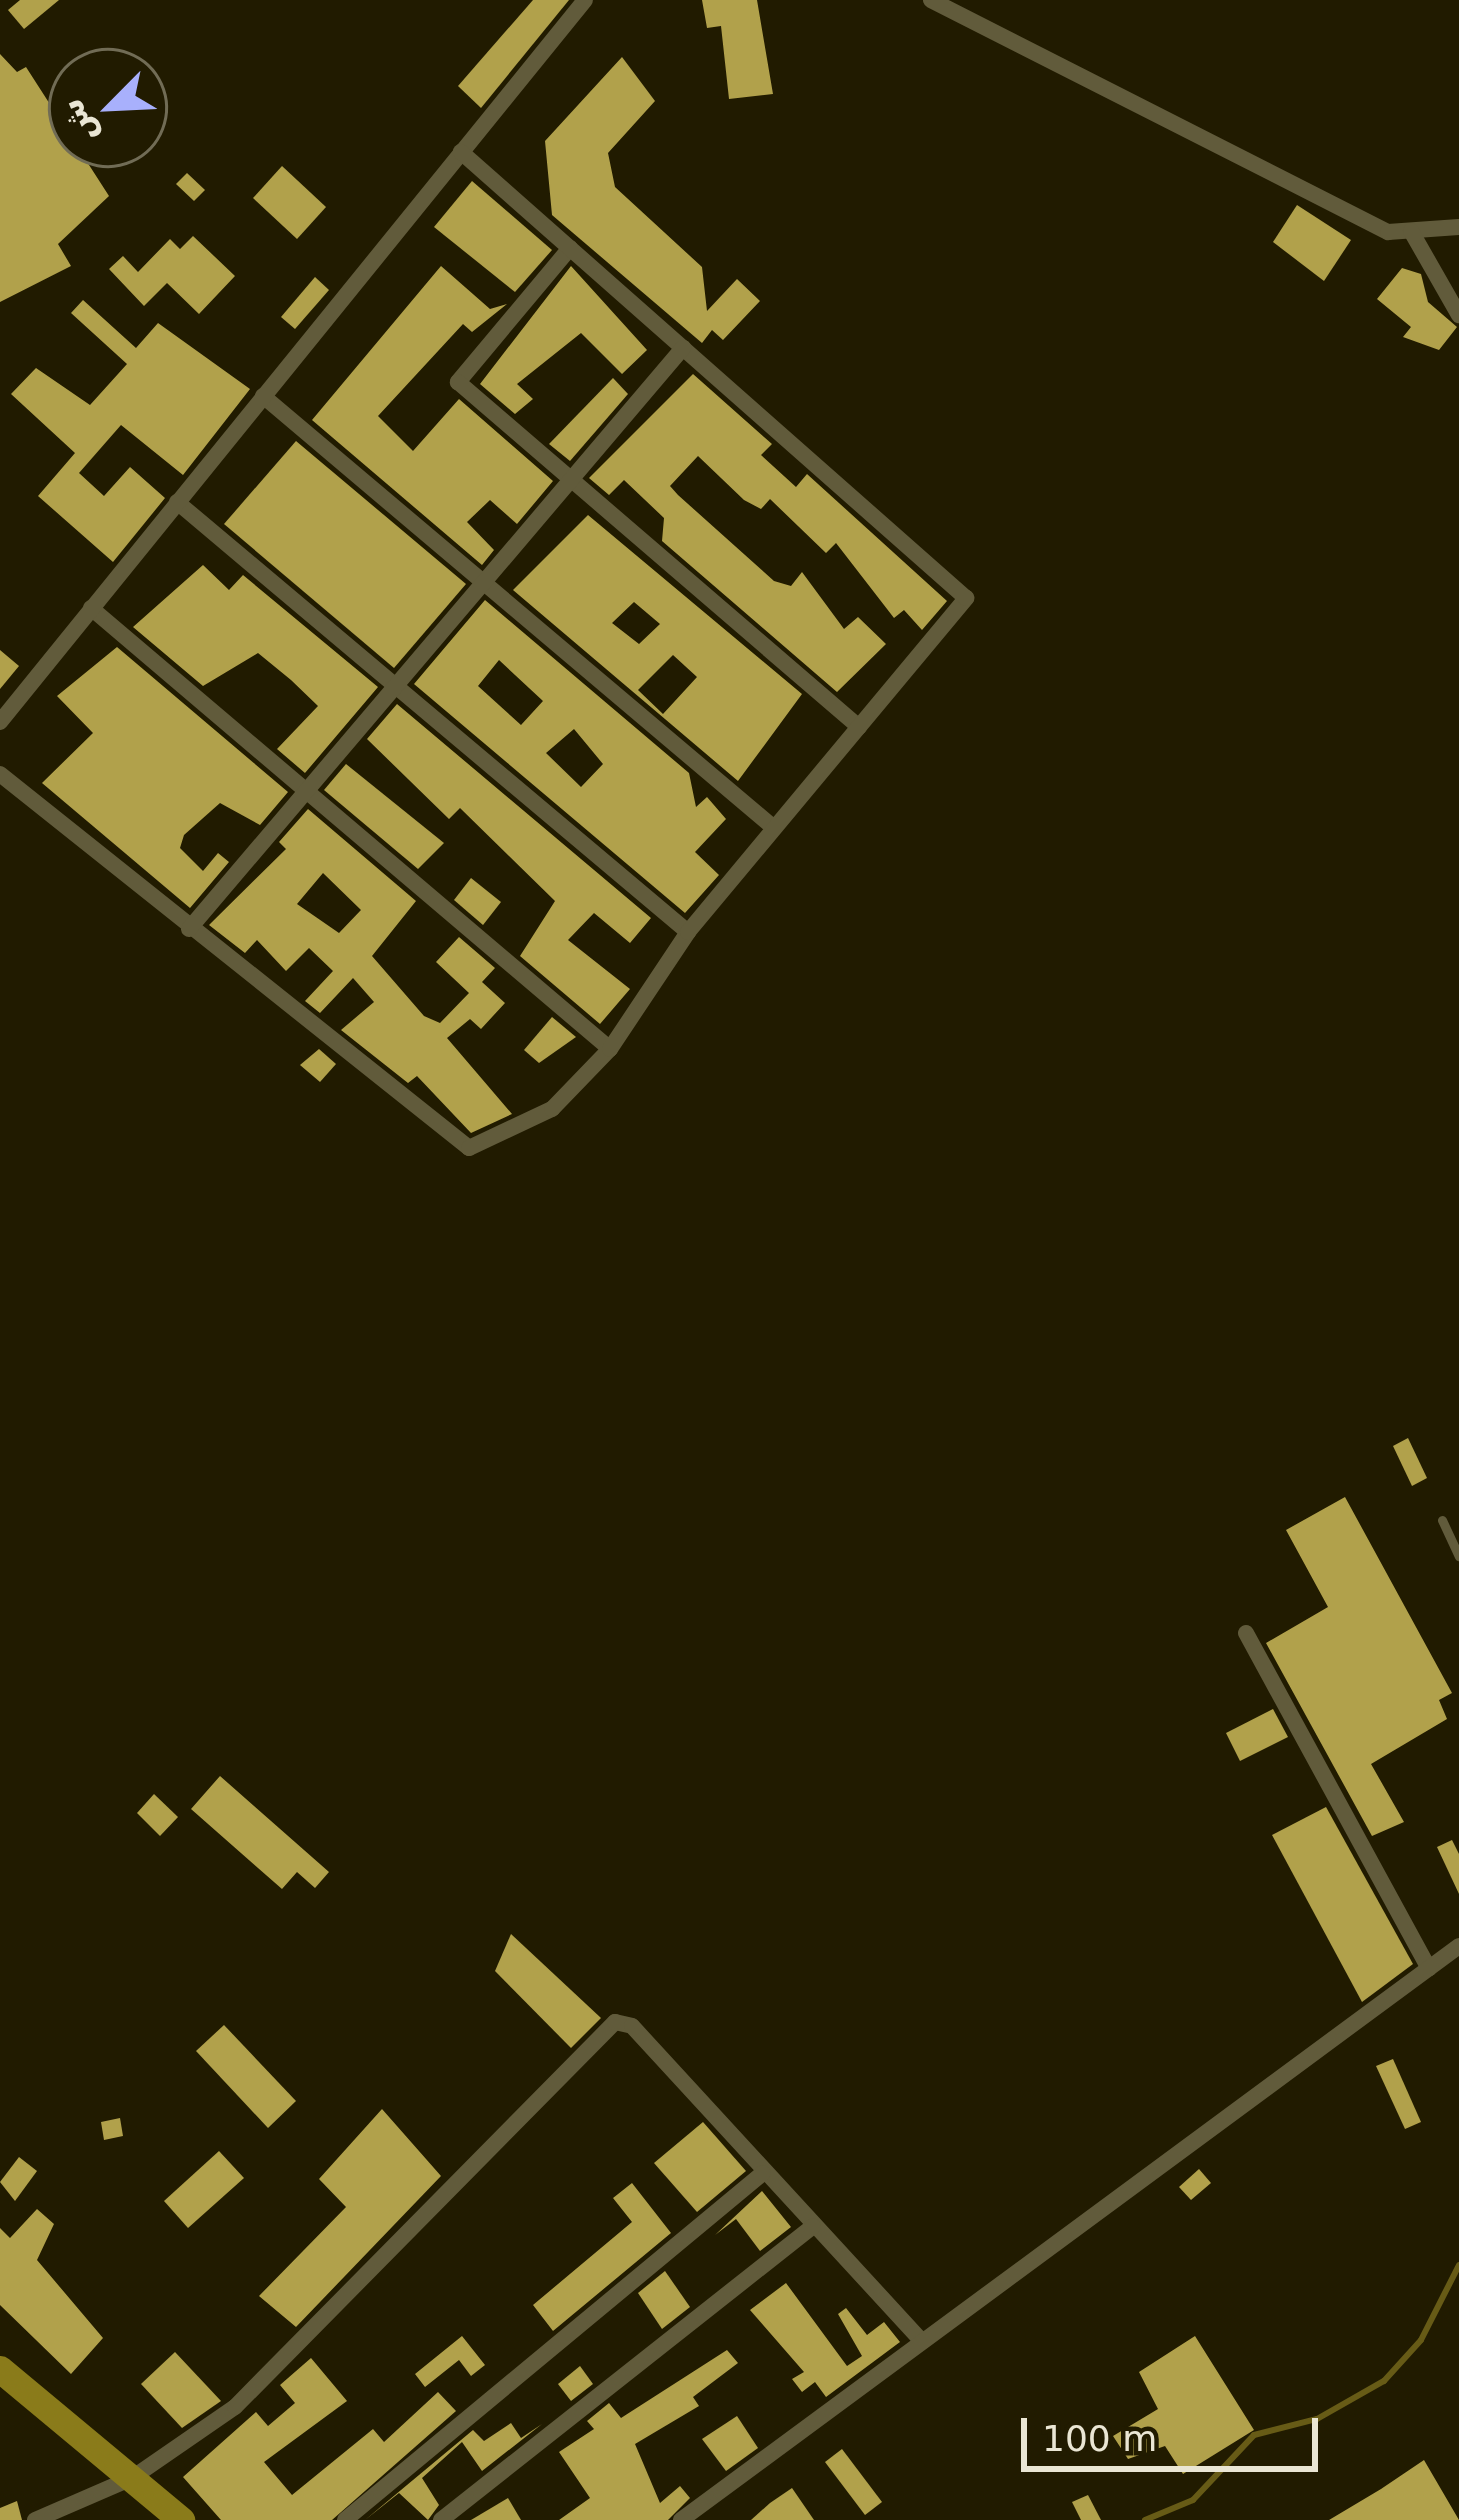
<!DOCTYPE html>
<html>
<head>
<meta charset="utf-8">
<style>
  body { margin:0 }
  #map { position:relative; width:1459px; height:2520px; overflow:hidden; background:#211b00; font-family:"DejaVu Sans",Cairo,sans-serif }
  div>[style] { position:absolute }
  .stream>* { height:6px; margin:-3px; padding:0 3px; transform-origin:3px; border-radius:3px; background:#675b16 }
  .building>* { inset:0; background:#b1a14b }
  .service>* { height:9px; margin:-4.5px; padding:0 4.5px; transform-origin:4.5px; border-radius:4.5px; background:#615b3b }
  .minor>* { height:16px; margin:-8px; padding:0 8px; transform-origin:8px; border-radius:8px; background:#615b3b }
  .primary>* { height:27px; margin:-13.5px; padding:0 13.5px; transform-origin:13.5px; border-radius:13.5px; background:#8a7b1a }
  span { translate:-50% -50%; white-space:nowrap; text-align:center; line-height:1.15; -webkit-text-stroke:12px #211b00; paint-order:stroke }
  .north { position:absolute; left:48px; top:48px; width:120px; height:120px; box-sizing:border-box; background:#211b00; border:3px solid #716c55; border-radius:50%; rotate:246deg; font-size:33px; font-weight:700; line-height:48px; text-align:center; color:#eae6d4 }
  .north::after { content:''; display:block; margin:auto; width:42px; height:54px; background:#a8b0fc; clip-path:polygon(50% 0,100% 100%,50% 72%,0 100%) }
  .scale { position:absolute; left:1021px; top:2418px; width:297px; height:54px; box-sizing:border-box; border:6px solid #eae6d4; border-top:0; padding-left:15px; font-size:36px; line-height:42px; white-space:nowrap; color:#eae6d4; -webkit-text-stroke:9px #211b00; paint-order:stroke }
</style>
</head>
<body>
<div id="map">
  <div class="stream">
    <i style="left:1145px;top:2520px;width:52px;rotate:-22.6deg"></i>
    <i style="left:1193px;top:2500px;width:89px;rotate:-46.8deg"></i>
    <i style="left:1254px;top:2435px;width:65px;rotate:-14.3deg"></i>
    <i style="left:1317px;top:2419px;width:77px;rotate:-29.6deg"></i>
    <i style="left:1384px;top:2381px;width:55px;rotate:-47.9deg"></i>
    <i style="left:1421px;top:2340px;width:84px;rotate:-63.1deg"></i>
  </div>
  <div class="building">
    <i style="clip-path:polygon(20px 0,59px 0,24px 29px,8px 10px)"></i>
    <i style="clip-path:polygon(533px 0,569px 0,481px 108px,458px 86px)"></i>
    <i style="clip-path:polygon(702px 0,757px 0,773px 94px,729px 99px,721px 26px,707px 28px)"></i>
    <i style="clip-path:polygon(0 54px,17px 72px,26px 67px,109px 196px,58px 244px,71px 266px,0 302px)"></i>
    <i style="clip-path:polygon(622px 57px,655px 101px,608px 153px,615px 187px,702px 267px,707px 311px,737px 279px,760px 301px,723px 340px,712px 330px,702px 343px,552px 215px,545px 141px)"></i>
    <i style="clip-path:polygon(282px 166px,326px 207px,297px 239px,253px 198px)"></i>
    <i style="clip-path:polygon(187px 173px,205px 190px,194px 201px,176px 184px)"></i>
    <i style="clip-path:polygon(472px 181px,552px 250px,515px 292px,434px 227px)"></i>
    <i style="clip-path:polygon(1297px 205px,1351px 240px,1324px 281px,1273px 242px)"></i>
    <i style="clip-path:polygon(193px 236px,235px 276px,199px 314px,167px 283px,144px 306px,109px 269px,123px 256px,138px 272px,170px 239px,180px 249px)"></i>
    <i style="clip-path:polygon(441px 266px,490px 309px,507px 304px,472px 332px,463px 324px,378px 416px,413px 451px,459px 399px,553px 481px,517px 524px,490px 500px,467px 522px,494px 550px,482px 565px,312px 420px)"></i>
    <i style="clip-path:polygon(571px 266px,647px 350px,622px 374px,581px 333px,517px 384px,533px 399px,515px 414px,480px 384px)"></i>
    <i style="clip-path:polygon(1402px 268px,1421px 274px,1428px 302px,1457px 327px,1439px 350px,1403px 337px,1411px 327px,1377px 299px)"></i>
    <i style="clip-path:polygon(315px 277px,329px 290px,295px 329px,281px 317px)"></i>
    <i style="clip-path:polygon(83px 300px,136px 348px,158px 323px,250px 389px,183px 475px,121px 425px,79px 473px,104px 496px,130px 467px,165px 498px,113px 562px,38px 496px,75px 453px,11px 394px,36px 368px,90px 405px,127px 364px,71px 313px)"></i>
    <i style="clip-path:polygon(693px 374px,772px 444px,761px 455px,796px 487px,807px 474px,947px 601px,922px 630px,904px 610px,894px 618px,836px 543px,826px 553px,770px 499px,761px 509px,744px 500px,698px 456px,670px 486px,678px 495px,774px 581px,791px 586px,802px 572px,844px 629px,858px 617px,886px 644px,837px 692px,662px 541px,664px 518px,624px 480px,609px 495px,589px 478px)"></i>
    <i style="clip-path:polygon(613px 378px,628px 394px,570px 461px,549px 444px)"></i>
    <i style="clip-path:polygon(296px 441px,466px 584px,394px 668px,224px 524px)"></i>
    <i style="clip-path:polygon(evenodd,588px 515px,802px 694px,738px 781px,513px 590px,588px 515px,634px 602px,660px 624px,639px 644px,612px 623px,634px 602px,588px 515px,673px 655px,697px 677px,663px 714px,638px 690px,673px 655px)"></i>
    <i style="clip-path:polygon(203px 565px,229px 590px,243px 575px,378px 687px,305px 773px,277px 749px,318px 706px,291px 680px,258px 653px,203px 686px,133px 627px)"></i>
    <i style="clip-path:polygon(evenodd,485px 600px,689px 773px,696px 807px,707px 797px,726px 819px,695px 852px,719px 875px,685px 913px,414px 684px,485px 600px,499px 660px,543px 701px,521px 725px,478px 686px,499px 660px,485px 600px,574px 729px,603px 764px,581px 787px,546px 753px,574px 729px)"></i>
    <i style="clip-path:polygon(117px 647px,288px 792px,260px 825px,220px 803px,184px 835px,180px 848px,203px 871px,218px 853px,229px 862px,190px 908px,42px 783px,93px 733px,57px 696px)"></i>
    <i style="clip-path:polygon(0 650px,19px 666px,0 689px)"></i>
    <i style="clip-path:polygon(397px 704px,651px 918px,630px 943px,594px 913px,568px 940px,630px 989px,600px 1024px,520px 956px,555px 901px,460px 808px,449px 819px,367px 739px)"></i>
    <i style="clip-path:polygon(346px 764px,444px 843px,418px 869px,324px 790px)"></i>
    <i style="clip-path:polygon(evenodd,308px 809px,416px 901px,372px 956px,424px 1016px,440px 1023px,469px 993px,436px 962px,459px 937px,495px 968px,482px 982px,505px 1003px,481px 1029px,470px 1019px,447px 1038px,512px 1114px,471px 1133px,417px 1076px,408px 1083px,341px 1030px,374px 1002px,353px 978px,320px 1013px,305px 1001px,333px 971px,309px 948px,286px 971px,257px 940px,245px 953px,209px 925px,286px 849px,279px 842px,308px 809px,323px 873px,361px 910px,339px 933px,297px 904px,323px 873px)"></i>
    <i style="clip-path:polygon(471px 878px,501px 902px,483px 925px,454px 900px)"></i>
    <i style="clip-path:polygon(552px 1017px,576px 1037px,539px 1063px,524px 1050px)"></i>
    <i style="clip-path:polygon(319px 1049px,336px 1064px,320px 1082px,300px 1065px)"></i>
    <i style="clip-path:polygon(1408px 1438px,1427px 1478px,1412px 1486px,1393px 1446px)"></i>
    <i style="clip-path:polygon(1345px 1497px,1452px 1693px,1439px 1700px,1447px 1719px,1371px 1764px,1404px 1822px,1372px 1836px,1266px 1643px,1328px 1607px,1286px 1530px)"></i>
    <i style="clip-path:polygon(1273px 1709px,1288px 1737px,1240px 1761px,1226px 1733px)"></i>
    <i style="clip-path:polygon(220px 1776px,329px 1872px,315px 1888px,297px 1872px,282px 1889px,191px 1809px)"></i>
    <i style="clip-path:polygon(154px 1794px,178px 1817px,160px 1836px,137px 1813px)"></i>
    <i style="clip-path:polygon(1326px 1807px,1413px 1964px,1362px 2002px,1272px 1835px)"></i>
    <i style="clip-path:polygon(1452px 1840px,1459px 1854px,1459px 1894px,1437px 1847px)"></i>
    <i style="clip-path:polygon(511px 1934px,601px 2018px,571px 2048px,495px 1971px)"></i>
    <i style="clip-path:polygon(224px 2025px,296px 2101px,268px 2128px,196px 2051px)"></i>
    <i style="clip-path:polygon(1393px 2059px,1421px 2122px,1405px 2129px,1376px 2066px)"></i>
    <i style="clip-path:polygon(382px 2109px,441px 2176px,296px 2327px,259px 2296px,346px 2207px,319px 2179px)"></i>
    <i style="clip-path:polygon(120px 2118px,123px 2136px,104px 2140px,101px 2122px)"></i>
    <i style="clip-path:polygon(703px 2122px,746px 2171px,697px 2212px,654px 2163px)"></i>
    <i style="clip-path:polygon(219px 2151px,244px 2178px,188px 2228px,164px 2201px)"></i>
    <i style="clip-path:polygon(19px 2157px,37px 2171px,15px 2201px,0 2182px)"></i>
    <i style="clip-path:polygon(1199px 2169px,1211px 2183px,1191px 2200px,1179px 2187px)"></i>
    <i style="clip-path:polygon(632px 2183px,671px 2233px,553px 2331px,533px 2305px,632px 2222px,613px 2198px)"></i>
    <i style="clip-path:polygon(762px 2191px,791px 2227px,760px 2251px,736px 2219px,715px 2235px)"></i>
    <i style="clip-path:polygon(37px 2209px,54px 2224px,37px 2260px,103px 2338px,71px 2374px,0 2305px,0 2228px,10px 2238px)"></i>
    <i style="clip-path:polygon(665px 2271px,690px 2307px,662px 2329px,638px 2293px)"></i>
    <i style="clip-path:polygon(786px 2283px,847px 2366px,862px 2356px,838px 2314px,846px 2308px,867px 2335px,884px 2322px,900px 2342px,826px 2397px,815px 2382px,802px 2392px,792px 2379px,804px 2372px,750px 2310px)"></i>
    <i style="clip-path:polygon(462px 2336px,485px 2365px,471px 2376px,459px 2360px,425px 2387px,415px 2374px)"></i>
    <i style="clip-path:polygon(1195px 2336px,1254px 2430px,1183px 2474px,1165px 2446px,1128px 2459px,1113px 2436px,1158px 2409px,1139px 2372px)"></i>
    <i style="clip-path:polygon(727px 2350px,738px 2363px,693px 2397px,699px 2406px,635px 2444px,660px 2503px,680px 2486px,690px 2498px,668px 2520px,559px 2520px,590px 2498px,559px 2452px,594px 2429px,587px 2421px,609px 2403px,621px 2418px)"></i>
    <i style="clip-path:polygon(175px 2352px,221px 2401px,182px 2428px,141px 2384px)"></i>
    <i style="clip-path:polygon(311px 2358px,347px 2401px,264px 2462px,292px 2495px,373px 2429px,384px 2442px,438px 2392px,456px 2411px,332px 2520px,221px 2520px,183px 2477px,256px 2412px,268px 2426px,295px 2403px,280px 2385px)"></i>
    <i style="clip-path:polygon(580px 2366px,593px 2384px,571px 2401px,558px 2384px)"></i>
    <i style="clip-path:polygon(737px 2416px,758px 2448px,726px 2471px,702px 2439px)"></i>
    <i style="clip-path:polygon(511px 2423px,521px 2438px,542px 2424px,482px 2471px,462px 2442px,422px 2478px,439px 2505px,428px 2520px,399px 2493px,365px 2520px,473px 2430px,484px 2441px)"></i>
    <i style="clip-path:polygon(842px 2449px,882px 2502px,865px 2515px,825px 2462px)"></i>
    <i style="clip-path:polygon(1424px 2460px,1459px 2520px,1329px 2520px,1381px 2489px)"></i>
    <i style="clip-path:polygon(792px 2488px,814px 2520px,751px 2520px,770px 2503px)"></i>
    <i style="clip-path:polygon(1088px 2495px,1101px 2520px,1081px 2520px,1072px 2502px)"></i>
    <i style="clip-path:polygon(508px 2498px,521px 2520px,471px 2520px)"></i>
    <i style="clip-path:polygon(17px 2501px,22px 2520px,0 2520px,0 2508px)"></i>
  </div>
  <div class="service">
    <i style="left:1442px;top:1520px;width:40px;rotate:65deg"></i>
  </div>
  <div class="minor">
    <i style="left:931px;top:0;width:513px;rotate:26.92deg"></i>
    <i style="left:1388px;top:232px;width:71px;rotate:-4deg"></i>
    <i style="left:1411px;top:231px;width:97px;rotate:60.3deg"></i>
    <i style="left:570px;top:248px;width:175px;rotate:129.9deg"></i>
    <i style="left:458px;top:382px;width:529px;rotate:40.71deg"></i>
    <i style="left:263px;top:396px;width:669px;rotate:40.21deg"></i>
    <i style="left:177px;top:502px;width:668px;rotate:40.08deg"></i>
    <i style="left:91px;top:608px;width:681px;rotate:40.35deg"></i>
    <i style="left:0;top:722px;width:929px;rotate:-50.98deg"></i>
    <i style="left:0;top:774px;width:600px;rotate:38.57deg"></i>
    <i style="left:469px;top:1148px;width:92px;rotate:-25.2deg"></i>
    <i style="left:552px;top:1109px;width:83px;rotate:-46deg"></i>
    <i style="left:610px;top:1049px;width:141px;rotate:-56.3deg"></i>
    <i style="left:688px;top:932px;width:435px;rotate:-50.2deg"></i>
    <i style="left:966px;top:598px;width:674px;rotate:-138.55deg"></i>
    <i style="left:189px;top:929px;width:763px;rotate:-49.63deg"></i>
    <i style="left:1246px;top:1633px;width:382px;rotate:61.4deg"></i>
    <i style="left:35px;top:2520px;width:106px;rotate:-23.4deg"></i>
    <i style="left:132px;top:2478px;width:125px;rotate:-34.6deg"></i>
    <i style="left:235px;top:2407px;width:541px;rotate:-45.37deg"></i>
    <i style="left:615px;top:2022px;width:17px;rotate:13deg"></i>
    <i style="left:632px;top:2026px;width:425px;rotate:47.4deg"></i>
    <i style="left:345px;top:2520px;width:543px;rotate:-39.7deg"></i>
    <i style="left:441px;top:2520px;width:474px;rotate:-38.3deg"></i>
    <i style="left:681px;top:2520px;width:967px;rotate:-36.42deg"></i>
  </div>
  <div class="primary">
    <i style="left:0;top:2369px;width:236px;rotate:39.8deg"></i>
  </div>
  <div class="north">ش</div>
  <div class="scale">100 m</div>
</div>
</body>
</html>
